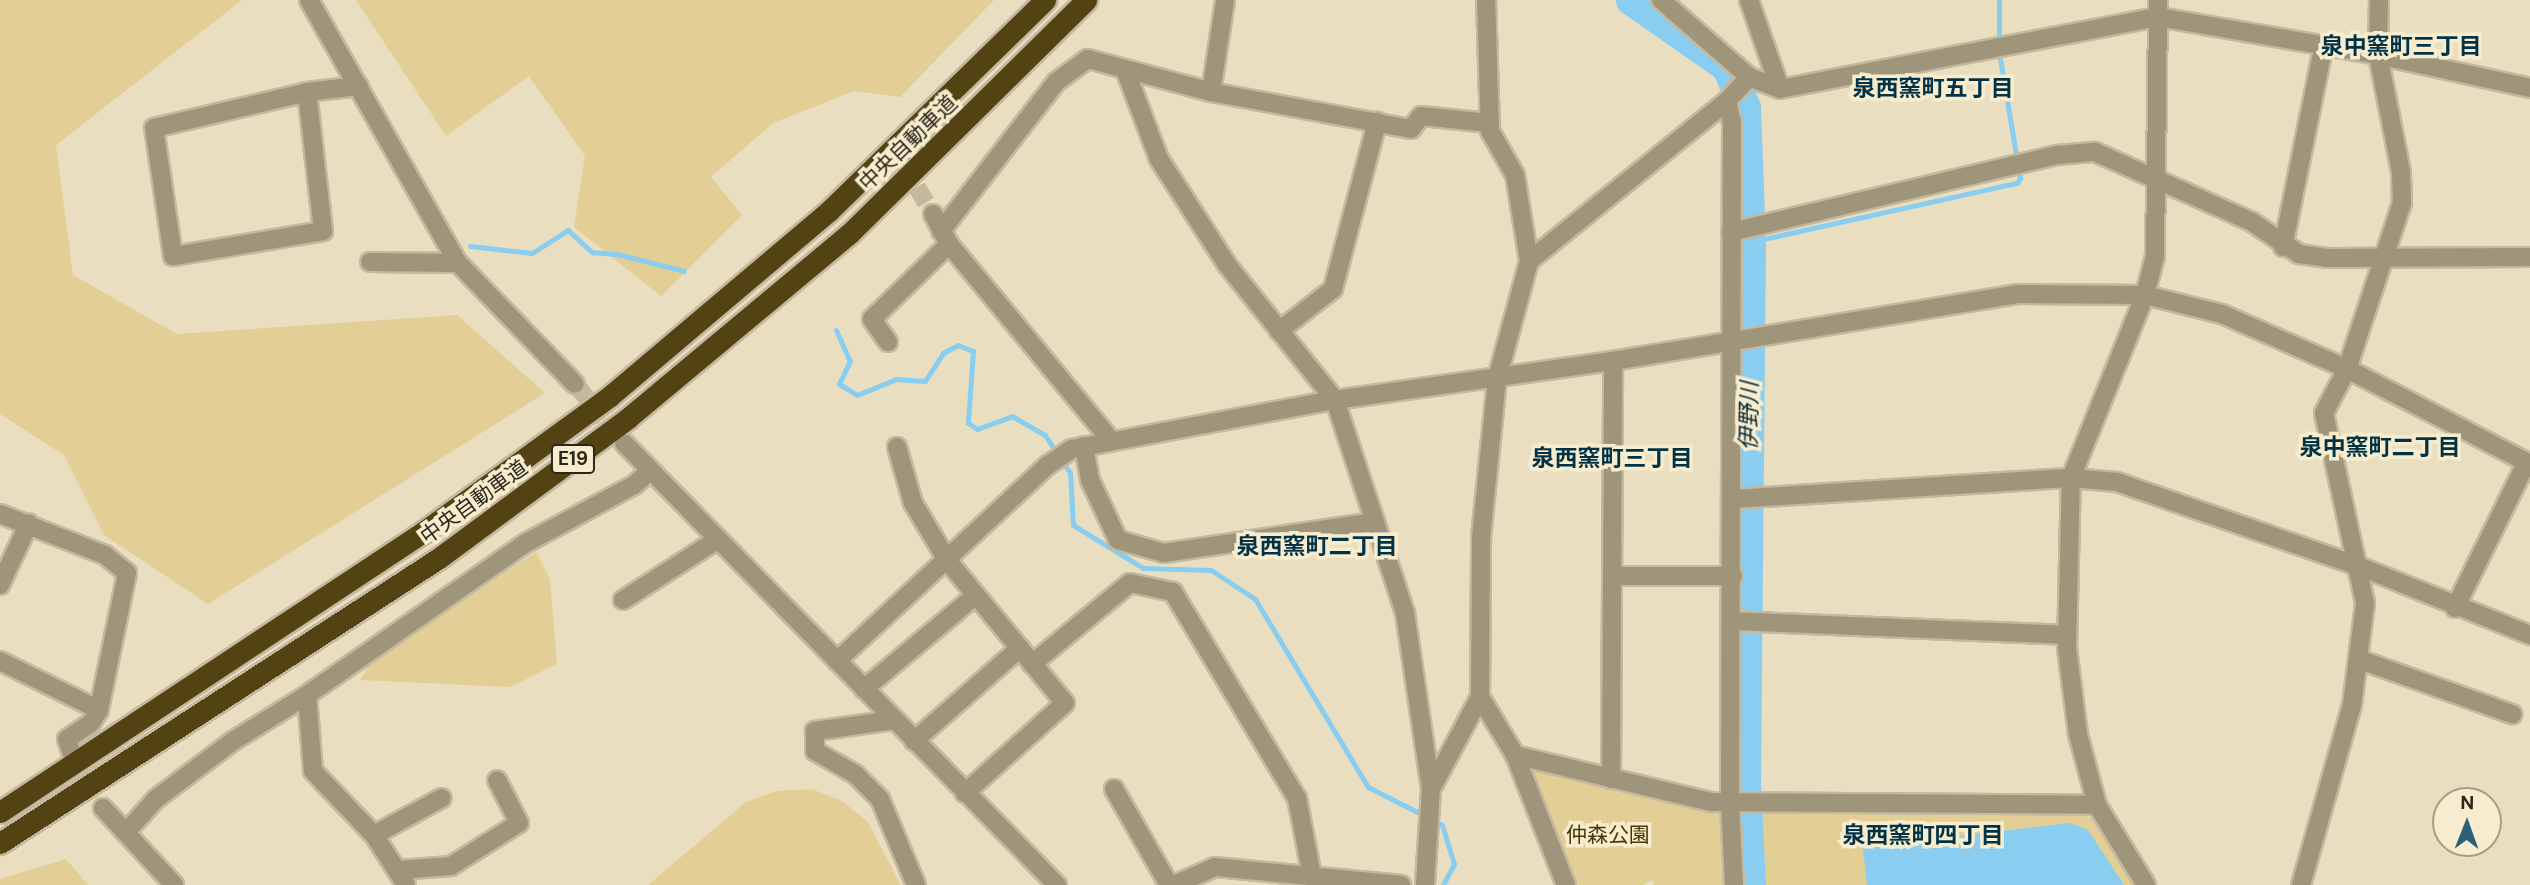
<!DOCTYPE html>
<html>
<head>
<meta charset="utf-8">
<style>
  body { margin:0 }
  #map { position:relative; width:2530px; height:885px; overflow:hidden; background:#eadec0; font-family:"DM Sans","Noto Sans JP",sans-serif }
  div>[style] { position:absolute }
  .green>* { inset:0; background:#e3ce95 }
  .water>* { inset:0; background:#89cdf1 }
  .stream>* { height:5px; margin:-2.5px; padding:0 2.5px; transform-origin:2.5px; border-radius:2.5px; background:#89cdf1 }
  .river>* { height:32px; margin:-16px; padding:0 16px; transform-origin:16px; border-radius:16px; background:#89cdf1 }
  .minor-tunnel>* { height:18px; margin-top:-9px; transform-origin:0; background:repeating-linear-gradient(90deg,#c4b99f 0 18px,transparent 0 27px) }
  .roads { filter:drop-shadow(2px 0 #c4b99f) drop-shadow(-2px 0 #c4b99f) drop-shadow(0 2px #c4b99f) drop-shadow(0 -2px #c4b99f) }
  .minor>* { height:18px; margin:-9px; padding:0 9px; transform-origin:9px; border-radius:9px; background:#9f957b }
  .highway>* { height:21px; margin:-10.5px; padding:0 10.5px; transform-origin:10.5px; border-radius:10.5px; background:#534313 }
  span { translate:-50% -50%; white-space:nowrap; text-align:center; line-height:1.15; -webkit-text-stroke:7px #f7eccd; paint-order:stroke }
  .shield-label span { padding:2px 5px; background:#f7eccd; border:2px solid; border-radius:5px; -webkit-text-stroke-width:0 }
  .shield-label { font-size:19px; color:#2b271b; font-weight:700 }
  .street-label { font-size:21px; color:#2b271b }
  .park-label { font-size:21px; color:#483803 }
  .neighbourhood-label { font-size:23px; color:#013246; font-weight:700 }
  .water-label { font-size:23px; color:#0d2d3c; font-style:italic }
  .north { position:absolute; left:2432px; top:787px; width:70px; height:70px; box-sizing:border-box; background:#f7eccd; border:2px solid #a59d86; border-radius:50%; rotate:1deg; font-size:19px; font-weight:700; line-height:28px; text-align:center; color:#2b271b }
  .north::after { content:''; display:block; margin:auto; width:24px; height:32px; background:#29617b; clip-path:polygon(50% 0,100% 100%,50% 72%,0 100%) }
</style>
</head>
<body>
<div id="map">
  <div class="green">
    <i style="clip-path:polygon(0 0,242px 0,56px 145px,73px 275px,177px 334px,457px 315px,545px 393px,208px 604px,104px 535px,64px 455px,0 414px)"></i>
    <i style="clip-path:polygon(356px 0,994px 0,900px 97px,854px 91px,773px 123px,711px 177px,742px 215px,661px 296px,574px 227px,585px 156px,529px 76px,446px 136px)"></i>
    <i style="clip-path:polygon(536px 552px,550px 579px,557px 664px,510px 687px,360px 680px,373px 659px)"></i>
    <i style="clip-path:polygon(1540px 768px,1715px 810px,2069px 811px,2093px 818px,2136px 885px,1653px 885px,1654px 880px,1642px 885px,1574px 885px,1528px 777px)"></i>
    <i style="clip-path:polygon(812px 789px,842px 801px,867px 821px,901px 885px,648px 885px,746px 802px,776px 791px)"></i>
    <i style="clip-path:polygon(66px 859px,88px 885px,0 885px,0 879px)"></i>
  </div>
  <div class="water">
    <i style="clip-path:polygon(2070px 823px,2088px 830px,2124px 885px,1867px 885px,1863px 847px)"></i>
  </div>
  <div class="stream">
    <i style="left:1999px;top:0;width:42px;rotate:90deg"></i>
    <i style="left:1750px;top:242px;width:273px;rotate:-12.5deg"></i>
    <i style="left:2017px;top:183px;width:6px;rotate:-59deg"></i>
    <i style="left:2020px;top:178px;width:128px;rotate:-99.5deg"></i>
    <i style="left:470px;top:246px;width:62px;rotate:6.4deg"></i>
    <i style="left:532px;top:253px;width:43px;rotate:-32.6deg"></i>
    <i style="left:568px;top:230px;width:33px;rotate:43deg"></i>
    <i style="left:592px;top:252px;width:25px;rotate:5deg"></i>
    <i style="left:617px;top:254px;width:69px;rotate:14.2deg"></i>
    <i style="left:836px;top:330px;width:34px;rotate:66deg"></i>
    <i style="left:850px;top:361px;width:25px;rotate:116deg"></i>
    <i style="left:839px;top:384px;width:21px;rotate:31deg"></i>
    <i style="left:857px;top:395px;width:42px;rotate:-22.3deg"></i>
    <i style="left:896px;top:379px;width:29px;rotate:4deg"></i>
    <i style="left:925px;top:381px;width:33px;rotate:-57deg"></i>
    <i style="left:943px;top:353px;width:17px;rotate:-28deg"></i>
    <i style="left:958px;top:345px;width:16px;rotate:22deg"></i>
    <i style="left:973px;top:351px;width:72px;rotate:94deg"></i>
    <i style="left:968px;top:423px;width:11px;rotate:34deg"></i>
    <i style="left:977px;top:429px;width:37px;rotate:-20deg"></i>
    <i style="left:1012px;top:416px;width:38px;rotate:30deg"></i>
    <i style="left:1045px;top:435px;width:45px;rotate:56.7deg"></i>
    <i style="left:1070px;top:473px;width:52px;rotate:86.7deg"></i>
    <i style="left:1073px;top:525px;width:82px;rotate:31.6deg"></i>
    <i style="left:1143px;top:568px;width:68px;rotate:1.7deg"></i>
    <i style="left:1211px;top:570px;width:53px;rotate:33.4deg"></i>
    <i style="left:1255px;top:599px;width:219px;rotate:59deg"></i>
    <i style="left:1368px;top:787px;width:64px;rotate:27deg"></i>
    <i style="left:1434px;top:821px;width:9px;rotate:27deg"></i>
    <i style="left:1442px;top:825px;width:41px;rotate:72.9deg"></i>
    <i style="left:1454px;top:864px;width:24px;rotate:118deg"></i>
  </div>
  <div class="river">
    <i style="left:1632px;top:0;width:117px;rotate:34.9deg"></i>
    <i style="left:1728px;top:67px;width:44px;rotate:67.5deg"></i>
    <i style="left:1745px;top:108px;width:134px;rotate:87.9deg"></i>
    <i style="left:1750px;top:242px;width:542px;rotate:90.53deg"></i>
    <i style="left:1745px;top:784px;width:101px;rotate:87.2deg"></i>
  </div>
  <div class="minor-tunnel">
    <i style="left:889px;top:141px;width:85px;rotate:58.9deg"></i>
    <i style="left:575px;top:384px;width:70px;rotate:50.2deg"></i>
    <i style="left:72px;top:754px;width:62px;rotate:60.1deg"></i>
  </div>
  <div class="roads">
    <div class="minor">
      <i style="left:309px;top:0;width:302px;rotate:60.5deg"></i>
      <i style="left:458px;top:263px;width:168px;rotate:46deg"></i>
      <i style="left:1661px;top:0;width:117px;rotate:41.2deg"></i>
      <i style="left:1749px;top:77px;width:33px;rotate:21deg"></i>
      <i style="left:1780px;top:89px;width:385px;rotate:-10.8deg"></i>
      <i style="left:2158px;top:17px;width:223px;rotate:9.8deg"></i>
      <i style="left:2378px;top:55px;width:156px;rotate:12.2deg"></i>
      <i style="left:1749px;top:0;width:94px;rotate:70.8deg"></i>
      <i style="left:1126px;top:72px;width:93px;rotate:69.2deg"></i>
      <i style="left:1159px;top:159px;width:127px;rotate:57.2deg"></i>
      <i style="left:1228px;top:266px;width:171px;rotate:51.4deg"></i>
      <i style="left:1335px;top:400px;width:224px;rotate:71.8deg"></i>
      <i style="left:1405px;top:613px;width:178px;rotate:81.6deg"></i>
      <i style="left:1431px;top:789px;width:96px;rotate:93.6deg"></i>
      <i style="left:307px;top:92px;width:140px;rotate:83.4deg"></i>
      <i style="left:323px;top:231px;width:152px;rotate:170.5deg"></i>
      <i style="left:173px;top:256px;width:129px;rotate:-98.4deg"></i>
      <i style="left:154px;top:128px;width:157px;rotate:-13.2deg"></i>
      <i style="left:307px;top:92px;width:52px;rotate:-6.6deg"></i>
      <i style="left:1211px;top:92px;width:93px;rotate:-81.3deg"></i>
      <i style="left:1727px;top:101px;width:23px;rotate:77deg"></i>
      <i style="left:1732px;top:123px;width:680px;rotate:90.17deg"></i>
      <i style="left:1730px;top:803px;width:82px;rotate:87.2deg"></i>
      <i style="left:933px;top:214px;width:34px;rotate:62deg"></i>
      <i style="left:949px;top:244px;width:256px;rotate:50.5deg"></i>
      <i style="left:941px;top:231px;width:188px;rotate:-52.3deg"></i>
      <i style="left:1056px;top:82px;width:39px;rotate:-36deg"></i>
      <i style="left:1088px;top:59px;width:127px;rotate:15deg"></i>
      <i style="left:1211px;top:92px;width:203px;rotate:10.5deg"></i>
      <i style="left:1411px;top:129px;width:16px;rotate:-52deg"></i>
      <i style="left:1421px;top:116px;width:69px;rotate:5.8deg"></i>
      <i style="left:1731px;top:232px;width:336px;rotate:-13.3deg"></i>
      <i style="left:2058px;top:155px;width:37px;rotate:-5deg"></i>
      <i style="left:2095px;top:152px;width:172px;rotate:24deg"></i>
      <i style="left:2252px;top:222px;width:57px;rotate:34.2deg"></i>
      <i style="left:2299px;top:254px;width:28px;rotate:8deg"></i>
      <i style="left:2327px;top:258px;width:203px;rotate:-0.3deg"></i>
      <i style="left:2283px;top:247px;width:203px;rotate:-78.6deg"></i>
      <i style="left:1529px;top:261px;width:255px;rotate:-38.9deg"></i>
      <i style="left:1727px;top:101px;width:33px;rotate:-47deg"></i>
      <i style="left:370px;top:262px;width:88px;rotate:0.7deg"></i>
      <i style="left:1279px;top:331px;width:68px;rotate:-37.9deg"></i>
      <i style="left:1333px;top:289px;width:173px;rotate:-75.2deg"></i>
      <i style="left:888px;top:342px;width:28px;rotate:-125deg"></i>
      <i style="left:872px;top:319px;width:107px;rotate:-44.2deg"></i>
      <i style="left:624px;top:443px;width:619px;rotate:45.59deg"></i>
      <i style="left:1084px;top:446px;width:35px;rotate:80deg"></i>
      <i style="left:1090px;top:480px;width:66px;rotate:65deg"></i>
      <i style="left:1118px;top:540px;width:48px;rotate:15.8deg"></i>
      <i style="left:1164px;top:553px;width:213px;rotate:-8.4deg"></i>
      <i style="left:897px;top:447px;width:58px;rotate:74.1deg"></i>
      <i style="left:913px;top:503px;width:66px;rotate:59.2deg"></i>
      <i style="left:947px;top:560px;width:185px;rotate:50.5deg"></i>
      <i style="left:1065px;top:703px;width:135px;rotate:138deg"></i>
      <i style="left:1733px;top:499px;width:339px;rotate:-3.6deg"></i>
      <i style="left:2071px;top:478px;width:46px;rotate:5deg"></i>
      <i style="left:2117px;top:482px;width:253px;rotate:19.2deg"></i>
      <i style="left:2356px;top:565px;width:188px;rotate:21.9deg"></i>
      <i style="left:0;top:514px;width:113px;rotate:21.3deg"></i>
      <i style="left:105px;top:555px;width:28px;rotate:39deg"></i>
      <i style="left:127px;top:573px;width:140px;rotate:101.6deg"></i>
      <i style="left:99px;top:710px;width:15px;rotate:122deg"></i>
      <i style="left:91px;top:723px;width:29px;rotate:146deg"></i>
      <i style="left:67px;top:739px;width:16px;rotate:72deg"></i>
      <i style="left:1615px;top:576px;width:118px"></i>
      <i style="left:0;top:585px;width:68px;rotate:-64.9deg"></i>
      <i style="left:623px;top:600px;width:112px;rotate:-32.6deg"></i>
      <i style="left:2455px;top:608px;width:161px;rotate:-63.8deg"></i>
      <i style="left:1733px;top:621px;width:334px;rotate:2.4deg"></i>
      <i style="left:2358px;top:659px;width:164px;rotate:19.7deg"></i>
      <i style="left:0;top:661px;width:110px;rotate:26.3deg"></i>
      <i style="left:837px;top:661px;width:288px;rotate:-42.9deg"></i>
      <i style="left:1048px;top:465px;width:29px;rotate:-34deg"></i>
      <i style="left:1072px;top:449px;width:268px;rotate:-10.6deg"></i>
      <i style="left:1335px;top:400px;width:281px;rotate:-8deg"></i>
      <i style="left:1613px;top:361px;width:411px;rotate:-9.4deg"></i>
      <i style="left:2018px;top:294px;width:127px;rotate:0.5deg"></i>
      <i style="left:2145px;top:295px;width:79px;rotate:13.9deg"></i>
      <i style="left:2222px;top:314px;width:137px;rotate:23.7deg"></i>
      <i style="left:2347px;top:369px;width:206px;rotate:27.4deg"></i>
      <i style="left:1032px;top:664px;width:127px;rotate:-39.6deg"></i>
      <i style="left:1130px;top:583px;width:44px;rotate:11.8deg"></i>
      <i style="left:1173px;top:592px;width:240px;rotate:59deg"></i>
      <i style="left:1297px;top:798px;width:79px;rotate:79.1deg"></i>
      <i style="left:864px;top:689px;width:146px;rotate:-40deg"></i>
      <i style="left:307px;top:695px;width:76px;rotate:85.5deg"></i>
      <i style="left:313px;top:771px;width:88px;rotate:46.4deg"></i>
      <i style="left:374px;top:835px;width:59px;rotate:57.4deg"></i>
      <i style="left:1480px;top:697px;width:68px;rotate:58.9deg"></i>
      <i style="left:1515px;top:755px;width:140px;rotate:68.6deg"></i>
      <i style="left:894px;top:720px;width:80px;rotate:172.1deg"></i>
      <i style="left:815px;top:731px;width:20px;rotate:90deg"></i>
      <i style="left:815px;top:751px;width:46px;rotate:29.9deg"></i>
      <i style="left:855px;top:774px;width:35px;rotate:45deg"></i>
      <i style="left:880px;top:799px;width:93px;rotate:67.3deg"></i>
      <i style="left:914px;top:741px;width:141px;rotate:-41.3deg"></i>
      <i style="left:1515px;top:755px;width:202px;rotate:13.5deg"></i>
      <i style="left:1711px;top:802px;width:386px;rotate:0.4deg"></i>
      <i style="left:1611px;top:779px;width:418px;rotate:-89.7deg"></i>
      <i style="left:1114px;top:789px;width:111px;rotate:60.2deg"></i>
      <i style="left:1431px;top:789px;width:104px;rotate:-62deg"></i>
      <i style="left:1480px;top:697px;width:160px;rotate:-89.6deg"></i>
      <i style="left:1481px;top:537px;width:159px;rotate:-84.2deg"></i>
      <i style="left:1497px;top:379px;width:122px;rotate:-74.8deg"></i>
      <i style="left:1529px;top:261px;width:87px;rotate:-99.2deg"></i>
      <i style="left:1515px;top:175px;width:51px;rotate:-119.6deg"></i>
      <i style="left:1490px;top:131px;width:131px;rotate:-91.7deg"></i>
      <i style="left:103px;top:808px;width:105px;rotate:47.3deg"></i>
      <i style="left:128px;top:830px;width:42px;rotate:-47.9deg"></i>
      <i style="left:156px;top:799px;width:96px;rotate:-37deg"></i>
      <i style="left:233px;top:741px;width:87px;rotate:-31.9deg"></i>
      <i style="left:307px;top:695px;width:264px;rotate:-34.8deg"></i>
      <i style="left:524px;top:544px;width:125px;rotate:-28.2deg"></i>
      <i style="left:634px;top:485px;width:20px;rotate:-41deg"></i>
      <i style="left:374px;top:835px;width:77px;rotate:-28.6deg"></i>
      <i style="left:399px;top:870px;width:52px;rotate:-4.4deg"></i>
      <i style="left:451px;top:866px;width:80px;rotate:-32.3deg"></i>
      <i style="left:519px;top:823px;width:48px;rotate:-117.1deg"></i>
      <i style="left:1174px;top:885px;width:45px;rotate:-23.7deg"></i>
      <i style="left:1215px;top:867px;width:187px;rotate:5.5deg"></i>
      <i style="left:2146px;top:885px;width:94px;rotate:-121.5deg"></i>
      <i style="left:2097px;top:805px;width:73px;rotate:-105deg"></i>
      <i style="left:2078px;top:734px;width:87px;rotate:-97.3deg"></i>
      <i style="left:2067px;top:648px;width:170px;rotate:-88.7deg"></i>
      <i style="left:2071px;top:478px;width:197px;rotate:-68deg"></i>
      <i style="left:2145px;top:295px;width:40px;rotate:-75.6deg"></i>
      <i style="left:2155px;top:256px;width:256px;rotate:-89.3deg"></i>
      <i style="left:2301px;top:885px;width:187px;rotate:-74.2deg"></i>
      <i style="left:2352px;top:705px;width:103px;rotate:-82.7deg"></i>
      <i style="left:2365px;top:603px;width:194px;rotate:-102.2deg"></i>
      <i style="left:2324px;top:413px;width:50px;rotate:-62.4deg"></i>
      <i style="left:2347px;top:369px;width:175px;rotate:-71.7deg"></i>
      <i style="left:2402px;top:203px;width:31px;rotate:-92deg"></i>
      <i style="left:2401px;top:172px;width:119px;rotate:-101.1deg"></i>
      <i style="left:2378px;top:55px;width:55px;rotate:-89deg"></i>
    </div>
    <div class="highway">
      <i style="left:0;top:812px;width:507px;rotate:-33.5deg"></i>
      <i style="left:423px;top:532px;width:231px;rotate:-36deg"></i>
      <i style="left:610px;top:396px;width:287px;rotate:-40.2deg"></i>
      <i style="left:829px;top:211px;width:302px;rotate:-44.3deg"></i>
      <i style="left:0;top:843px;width:523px;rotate:-32.99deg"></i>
      <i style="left:439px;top:558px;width:235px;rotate:-36.5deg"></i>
      <i style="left:628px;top:418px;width:288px;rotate:-39.8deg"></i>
      <i style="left:849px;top:234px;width:333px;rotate:-44.6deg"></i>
    </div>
  </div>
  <div class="shield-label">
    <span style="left:573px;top:459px">E19</span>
  </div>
  <div class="street-label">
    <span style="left:908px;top:143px;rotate:-44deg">中央自動車道</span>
    <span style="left:474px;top:502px;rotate:-36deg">中央自動車道</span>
  </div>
  <div class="park-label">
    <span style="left:1608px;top:835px">仲森公園</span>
  </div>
  <div class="neighbourhood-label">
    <span style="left:2401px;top:46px">泉中窯町三丁目</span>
    <span style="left:1933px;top:88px">泉西窯町五丁目</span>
    <span style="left:2380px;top:447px">泉中窯町二丁目</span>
    <span style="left:1612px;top:458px">泉西窯町三丁目</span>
    <span style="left:1317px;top:546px">泉西窯町二丁目</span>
    <span style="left:1923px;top:835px">泉西窯町四丁目</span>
  </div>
  <div class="water-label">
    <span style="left:1749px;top:416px;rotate:-89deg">伊野川</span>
  </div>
  <div class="north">N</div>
</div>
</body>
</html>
